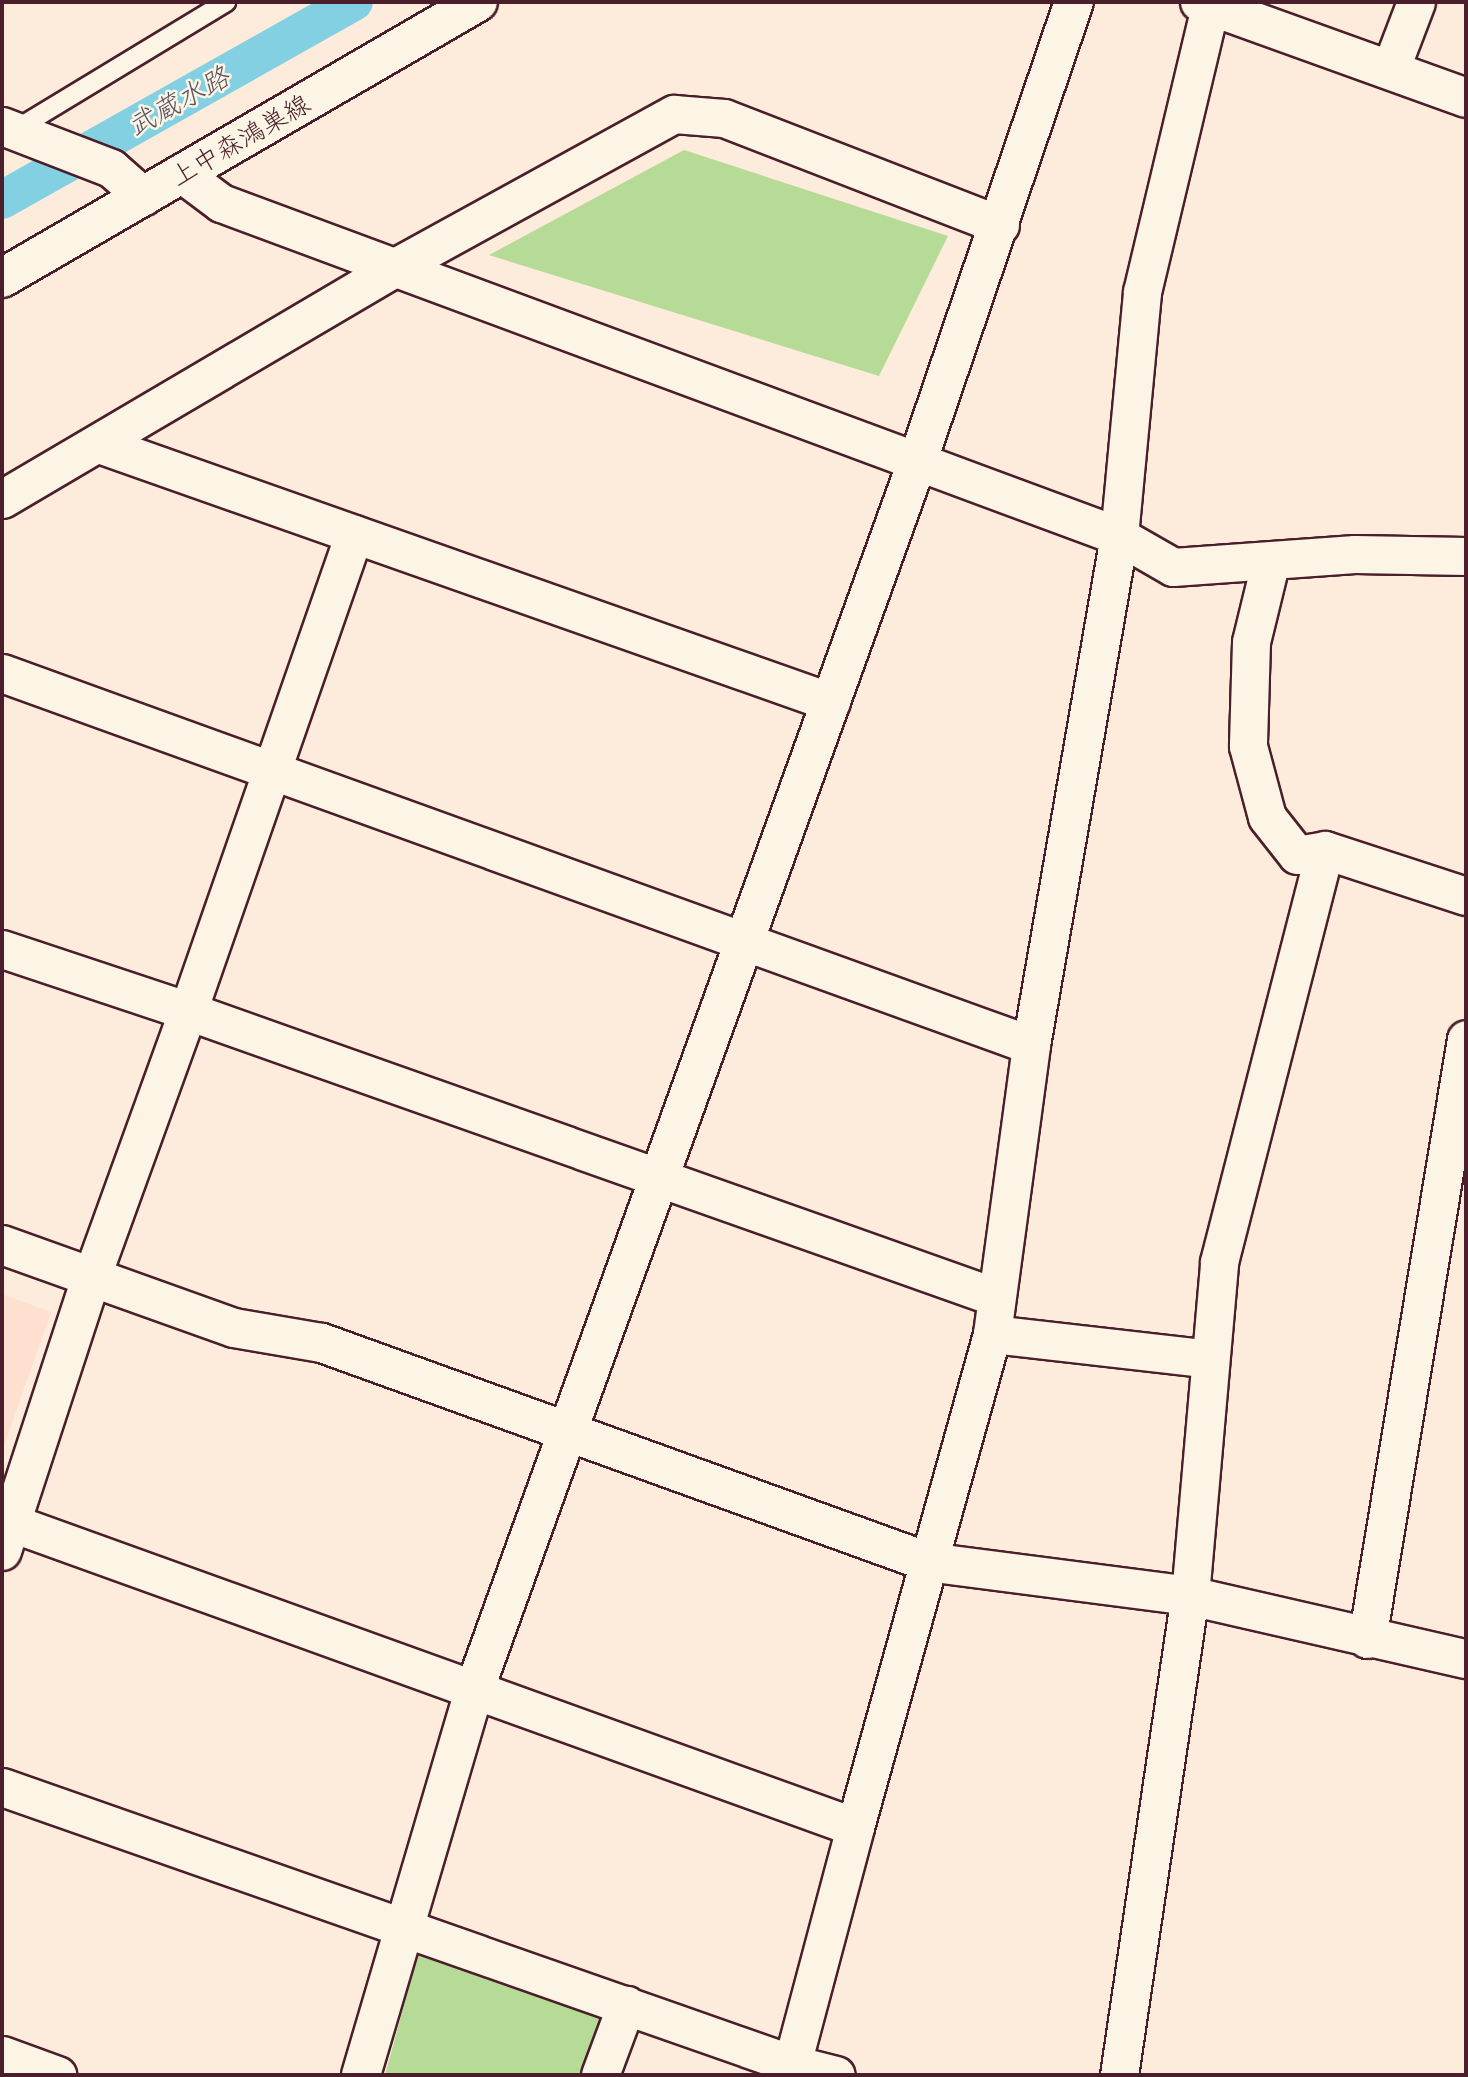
<!DOCTYPE html>
<html>
<head>
<meta charset="utf-8">
<style>
  body { margin:0 }
  #map { position:relative; width:1468px; height:2077px; overflow:hidden; background:#fdebdb; font-family:"Patrick Hand","Klee One",sans-serif }
  div>[style] { position:absolute }
  .built>* { inset:0; background:#fee0d0 }
  .green>* { inset:0; background:#b5db96 }
  .canal>* { height:38px; margin:-19px; padding:0 19px; transform-origin:19px; border-radius:19px; background:#83d0e2 }
  .roads { filter:drop-shadow(2px 0 #4a1f2b) drop-shadow(-2px 0 #4a1f2b) drop-shadow(0 2px #4a1f2b) drop-shadow(0 -2px #4a1f2b) }
  .service>* { height:18px; margin:-9px; padding:0 9px; transform-origin:9px; border-radius:9px; background:#fcf5e5 }
  .minor>* { height:37px; margin:-18.5px; padding:0 18.5px; transform-origin:18.5px; border-radius:18.5px; background:#fcf5e5 }
  .tertiary>* { height:38px; margin:-19px; padding:0 19px; transform-origin:19px; border-radius:19px; background:#fcf5e5 }
  .secondary>* { height:38px; margin:-19px; padding:0 19px; transform-origin:19px; border-radius:19px; background:#fcf5e5 }
  span { translate:-50% -50%; white-space:nowrap; text-align:center; line-height:1.15; -webkit-text-stroke:5px #fcf5e5; paint-order:stroke }
  .street-label { font-size:26px; color:#4a1f2b }
  .water-label { font-size:28px; color:#5b5462; font-style:italic }
  .frame { position:absolute; inset:0; border:4px solid #4a1f2b; pointer-events:none }
</style>
</head>
<body>
<div id="map">
  <div class="built">
    <i style="clip-path:polygon(2px 1294px,51px 1312px,2px 1451px)"></i>
  </div>
  <div class="green">
    <i style="clip-path:polygon(684px 150px,948px 236px,879px 376px,489px 255px)"></i>
    <i style="clip-path:polygon(418px 1954px,603px 2017px,582px 2075px,385px 2075px)"></i>
  </div>
  <div class="canal">
    <i style="left:2px;top:200px;width:404px;rotate:-29.4deg"></i>
  </div>
  <div class="roads">
    <div class="service">
      <i style="left:15px;top:130px;width:247px;rotate:-31.2deg"></i>
    </div>
    <div class="minor">
      <i style="left:1390px;top:70px;width:73px;rotate:-69.1deg"></i>
      <i style="left:2px;top:126px;width:117px;rotate:21.1deg"></i>
      <i style="left:111px;top:168px;width:43px;rotate:41.2deg"></i>
      <i style="left:181px;top:173px;width:50px;rotate:36.9deg"></i>
      <i style="left:221px;top:203px;width:958px;rotate:20.35deg"></i>
      <i style="left:1119px;top:536px;width:62px;rotate:29.9deg"></i>
      <i style="left:1173px;top:567px;width:182px;rotate:-4.1deg"></i>
      <i style="left:1355px;top:554px;width:111px;rotate:1deg"></i>
      <i style="left:99px;top:444px;width:776px;rotate:19.42deg"></i>
      <i style="left:2px;top:499px;width:461px;rotate:-30.5deg"></i>
      <i style="left:399px;top:265px;width:314px;rotate:-28.8deg"></i>
      <i style="left:674px;top:114px;width:50px;rotate:4.6deg"></i>
      <i style="left:724px;top:118px;width:296px;rotate:21.2deg"></i>
      <i style="left:1270px;top:564px;width:80px;rotate:103.7deg"></i>
      <i style="left:1251px;top:642px;width:104px;rotate:91.7deg"></i>
      <i style="left:1248px;top:746px;width:73px;rotate:75deg"></i>
      <i style="left:1267px;top:817px;width:48px;rotate:51.7deg"></i>
      <i style="left:1297px;top:855px;width:28px;rotate:-10deg"></i>
      <i style="left:1325px;top:850px;width:148px;rotate:18.1deg"></i>
      <i style="left:2px;top:673px;width:1094px;rotate:19.88deg"></i>
      <i style="left:2px;top:949px;width:196px;rotate:18.4deg"></i>
      <i style="left:188px;top:1011px;width:505px;rotate:-70.81deg"></i>
      <i style="left:90px;top:1281px;width:287px;rotate:-70.1deg"></i>
      <i style="left:188px;top:1011px;width:854px;rotate:19.5deg"></i>
      <i style="left:992px;top:1334px;width:219px;rotate:6.5deg"></i>
      <i style="left:1367px;top:1639px;width:608px;rotate:-80.63deg"></i>
      <i style="left:2px;top:1787px;width:837px;rotate:19.32deg"></i>
      <i style="left:792px;top:2064px;width:245px;rotate:-75.1deg"></i>
      <i style="left:855px;top:1827px;width:896px;rotate:-160.17deg"></i>
      <i style="left:855px;top:1827px;width:512px;rotate:-74.47deg"></i>
      <i style="left:992px;top:1334px;width:292px;rotate:-82.3deg"></i>
      <i style="left:1031px;top:1045px;width:517px;rotate:-80.19deg"></i>
      <i style="left:1119px;top:536px;width:245px;rotate:-84.6deg"></i>
      <i style="left:1142px;top:292px;width:298px;rotate:-76.6deg"></i>
      <i style="left:2px;top:2055px;width:59px;rotate:20deg"></i>
      <i style="left:600px;top:2075px;width:75px;rotate:-69.6deg"></i>
      <i style="left:789px;top:2075px;width:11px;rotate:-75deg"></i>
      <i style="left:792px;top:2064px;width:45px;rotate:14deg"></i>
      <i style="left:1119px;top:2075px;width:484px;rotate:-81.6deg"></i>
      <i style="left:1190px;top:1596px;width:335px;rotate:-85deg"></i>
      <i style="left:1219px;top:1262px;width:425px;rotate:-75.6deg"></i>
    </div>
    <div class="tertiary">
      <i style="left:1200px;top:2px;width:283px;rotate:19.8deg"></i>
      <i style="left:2px;top:1245px;width:246px;rotate:19.7deg"></i>
      <i style="left:234px;top:1328px;width:89px;rotate:9.7deg"></i>
      <i style="left:322px;top:1343px;width:644px;rotate:19.87deg"></i>
      <i style="left:928px;top:1562px;width:264px;rotate:7.4deg"></i>
      <i style="left:1190px;top:1596px;width:283px;rotate:12.9deg"></i>
      <i style="left:2px;top:1551px;width:284px;rotate:-71.9deg"></i>
      <i style="left:361px;top:2075px;width:400px;rotate:-73.6deg"></i>
      <i style="left:474px;top:1691px;width:1309px;rotate:-70.17deg"></i>
      <i style="left:918px;top:460px;width:484px;rotate:-71.2deg"></i>
    </div>
    <div class="secondary">
      <i style="left:2px;top:278px;width:550px;rotate:-30.11deg"></i>
    </div>
  </div>
  <div class="street-label">
    <span style="left:240px;top:140px;rotate:-30deg">上中森鴻巣線</span>
  </div>
  <div class="water-label">
    <span style="left:178px;top:101px;rotate:-29deg">武蔵水路</span>
  </div>
  <div class="frame"></div>
</div>
</body>
</html>
